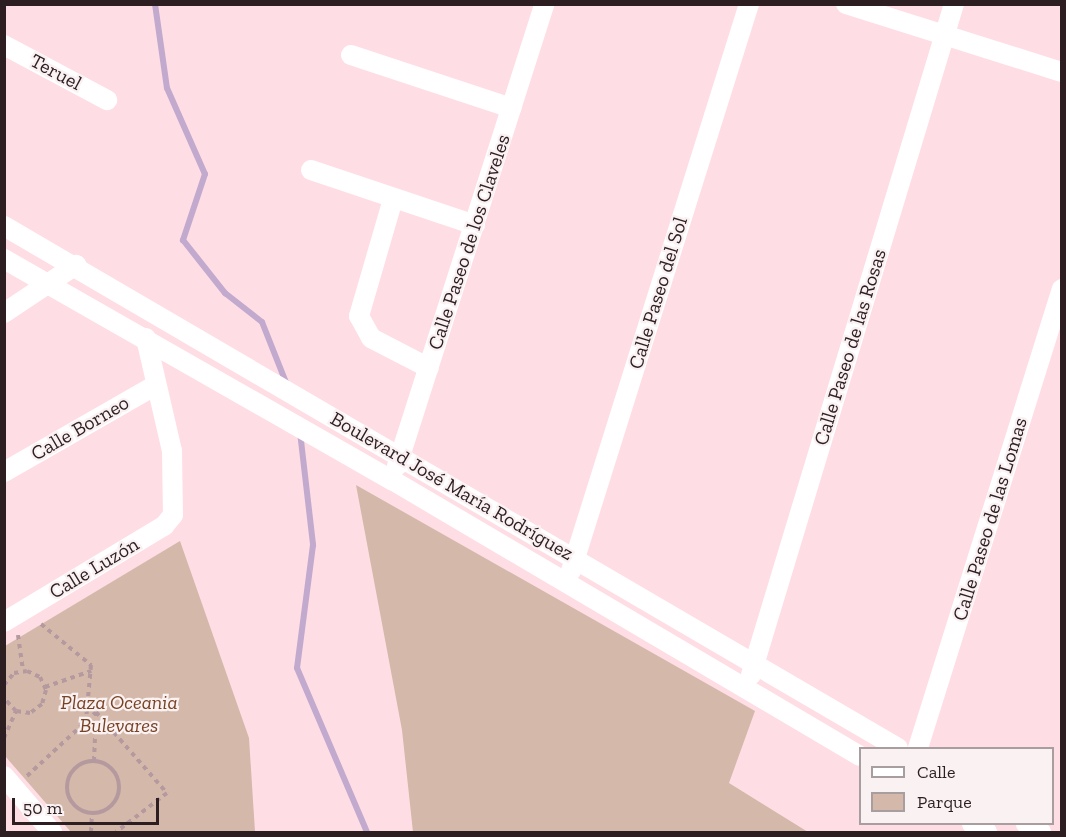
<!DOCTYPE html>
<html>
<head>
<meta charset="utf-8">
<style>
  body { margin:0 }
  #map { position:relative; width:1066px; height:837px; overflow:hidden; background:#ffdde4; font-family:"Zilla Slab",serif }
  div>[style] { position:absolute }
  .green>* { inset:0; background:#d4b8a9 }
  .stream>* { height:6px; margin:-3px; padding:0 3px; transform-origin:3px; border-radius:3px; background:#c2aace }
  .path>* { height:4px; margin-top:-2px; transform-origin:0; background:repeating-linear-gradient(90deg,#b4999f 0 4.5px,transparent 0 9px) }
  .path>.ring { margin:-2px; padding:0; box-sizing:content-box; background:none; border:4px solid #b4999f; border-radius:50% }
  .minor>* { height:20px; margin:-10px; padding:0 10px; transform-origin:10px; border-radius:10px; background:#fff }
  span { translate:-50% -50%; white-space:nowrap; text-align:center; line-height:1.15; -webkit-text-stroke:4.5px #faf1f3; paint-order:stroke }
  .street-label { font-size:20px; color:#2d1e22 }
  .park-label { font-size:20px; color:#784222; font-style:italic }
  .frame { position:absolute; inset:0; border:6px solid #2d1e22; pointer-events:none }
  .legend { position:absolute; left:859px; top:747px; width:195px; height:78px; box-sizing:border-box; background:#faf1f3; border:2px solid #a89d9f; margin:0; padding:8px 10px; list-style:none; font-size:18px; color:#2d1e22 }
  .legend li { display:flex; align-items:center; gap:12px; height:30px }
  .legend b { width:30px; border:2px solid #a89d9f }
  .scale { position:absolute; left:12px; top:798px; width:147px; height:27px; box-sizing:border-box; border:3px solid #2d1e22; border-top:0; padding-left:8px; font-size:18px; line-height:21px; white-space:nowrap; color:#2d1e22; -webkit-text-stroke:4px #faf1f3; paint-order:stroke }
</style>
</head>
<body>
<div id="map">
  <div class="green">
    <i style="clip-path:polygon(356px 485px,755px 711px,729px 783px,808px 832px,413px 832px,402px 730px)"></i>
    <i style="clip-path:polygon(180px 541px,249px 738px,255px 832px,71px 832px,5px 756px,5px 646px)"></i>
  </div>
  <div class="stream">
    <i style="left:155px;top:4px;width:85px;rotate:81.9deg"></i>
    <i style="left:167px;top:88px;width:94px;rotate:66.2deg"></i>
    <i style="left:205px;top:174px;width:70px;rotate:108.4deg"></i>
    <i style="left:183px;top:240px;width:68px;rotate:51.6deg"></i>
    <i style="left:225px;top:293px;width:47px;rotate:38.1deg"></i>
    <i style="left:262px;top:322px;width:68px;rotate:68.4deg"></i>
    <i style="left:300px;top:432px;width:114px;rotate:83.4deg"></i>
    <i style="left:313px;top:545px;width:124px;rotate:97.4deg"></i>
    <i style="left:297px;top:668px;width:178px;rotate:66.9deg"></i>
  </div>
  <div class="path">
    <i style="left:41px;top:624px;width:65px;rotate:39.4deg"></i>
    <i style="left:91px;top:665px;width:55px;rotate:95.2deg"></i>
    <i style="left:18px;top:635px;width:36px;rotate:82deg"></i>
    <i style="left:4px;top:685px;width:16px;rotate:-50deg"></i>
    <i style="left:14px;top:673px;width:13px;rotate:-9deg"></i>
    <i style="left:27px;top:671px;width:14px;rotate:25deg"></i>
    <i style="left:40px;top:677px;width:14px;rotate:65deg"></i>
    <i style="left:46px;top:690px;width:15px;rotate:106deg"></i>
    <i style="left:42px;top:704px;width:15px;rotate:143deg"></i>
    <i style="left:30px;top:713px;width:14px;rotate:-172deg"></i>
    <i style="left:16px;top:711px;width:18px;rotate:-133deg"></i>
    <i style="left:45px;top:687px;width:49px;rotate:-19.2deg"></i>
    <i style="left:4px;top:738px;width:30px;rotate:-66deg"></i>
    <i class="ring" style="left:67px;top:761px;width:48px;height:48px"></i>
    <i style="left:94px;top:761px;width:48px;rotate:-87.6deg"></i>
    <i style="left:27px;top:776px;width:94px;rotate:-42.8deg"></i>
    <i style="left:96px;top:712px;width:108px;rotate:48.8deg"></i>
    <i style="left:167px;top:793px;width:64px;rotate:142.6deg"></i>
    <i style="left:91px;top:832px;width:18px;rotate:-87deg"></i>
  </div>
  <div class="minor">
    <i style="left:846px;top:4px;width:226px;rotate:17.5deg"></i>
    <i style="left:4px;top:45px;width:117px;rotate:28.1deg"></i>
    <i style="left:351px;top:55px;width:169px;rotate:18.3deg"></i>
    <i style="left:311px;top:170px;width:173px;rotate:18.5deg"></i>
    <i style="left:393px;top:199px;width:122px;rotate:106.2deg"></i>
    <i style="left:359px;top:316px;width:25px;rotate:61deg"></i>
    <i style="left:371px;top:338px;width:65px;rotate:27.3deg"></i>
    <i style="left:4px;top:226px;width:1035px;rotate:30.28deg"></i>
    <i style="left:4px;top:259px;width:447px;rotate:29.7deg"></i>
    <i style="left:392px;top:480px;width:543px;rotate:30.53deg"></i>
    <i style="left:4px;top:313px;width:87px;rotate:-33.7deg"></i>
    <i style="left:397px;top:466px;width:485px;rotate:-72.3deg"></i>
    <i style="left:4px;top:472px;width:175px;rotate:-29.8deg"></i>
    <i style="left:571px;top:571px;width:594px;rotate:-72.57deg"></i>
    <i style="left:4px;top:622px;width:187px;rotate:-31deg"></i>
    <i style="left:164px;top:526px;width:14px;rotate:-51deg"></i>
    <i style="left:173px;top:515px;width:64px;rotate:-90.9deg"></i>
    <i style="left:172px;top:451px;width:116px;rotate:-103deg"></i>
    <i style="left:751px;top:675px;width:701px;rotate:-73.17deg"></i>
    <i style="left:918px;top:748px;width:481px;rotate:-72.6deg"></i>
    <i style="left:4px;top:776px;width:74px;rotate:49.4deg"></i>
    <i style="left:972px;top:824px;width:17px;rotate:28deg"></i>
    <i style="left:1026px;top:824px;width:17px;rotate:28deg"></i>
  </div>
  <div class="street-label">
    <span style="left:56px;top:72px;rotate:28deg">Teruel</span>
    <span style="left:469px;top:242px;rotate:-72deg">Calle Paseo de los Claveles</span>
    <span style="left:658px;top:293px;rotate:-73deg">Calle Paseo del Sol</span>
    <span style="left:850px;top:347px;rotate:-73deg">Calle Paseo de las Rosas</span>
    <span style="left:80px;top:428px;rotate:-30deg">Calle Borneo</span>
    <span style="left:452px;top:486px;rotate:30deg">Boulevard José María Rodríguez</span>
    <span style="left:990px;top:519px;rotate:-73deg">Calle Paseo de las Lomas</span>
    <span style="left:94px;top:568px;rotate:-31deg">Calle Luzón</span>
  </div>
  <div class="park-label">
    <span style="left:119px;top:714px">Plaza Oceania<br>Bulevares</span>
  </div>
  <div class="frame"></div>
  <ul class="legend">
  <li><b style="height:8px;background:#fff"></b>Calle</li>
  <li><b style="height:16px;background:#d4b8a9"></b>Parque</li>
  </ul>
  <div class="scale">50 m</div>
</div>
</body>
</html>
